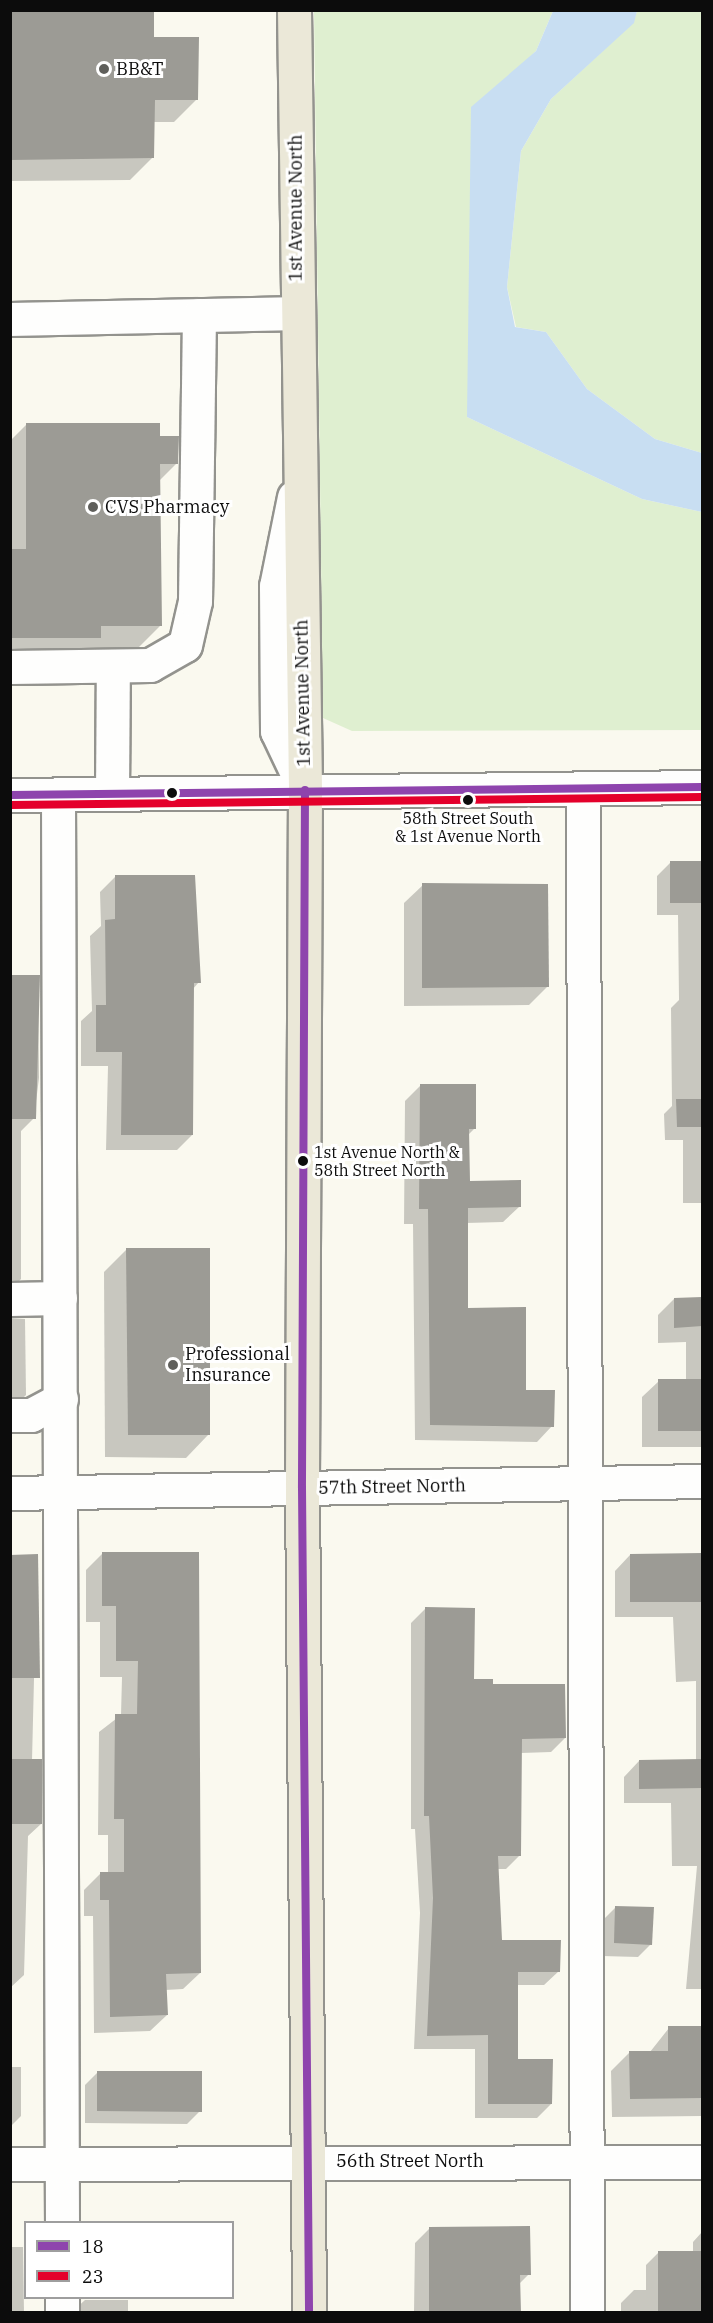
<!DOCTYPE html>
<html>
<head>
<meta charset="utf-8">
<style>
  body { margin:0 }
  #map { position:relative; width:713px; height:2323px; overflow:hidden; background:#faf9ef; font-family:"IBM Plex Serif",serif }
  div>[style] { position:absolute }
  .green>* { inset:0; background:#dfefd0 }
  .water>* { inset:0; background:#c8def2 }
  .shadow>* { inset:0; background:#0003 }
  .building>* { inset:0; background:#9c9b95 }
  .roads { filter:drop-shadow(2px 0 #93938e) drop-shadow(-2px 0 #93938e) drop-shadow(0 2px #93938e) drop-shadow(0 -2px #93938e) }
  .minor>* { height:33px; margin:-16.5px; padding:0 16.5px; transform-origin:16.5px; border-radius:16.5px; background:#fefefd }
  .major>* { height:33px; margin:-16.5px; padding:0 16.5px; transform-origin:16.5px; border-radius:16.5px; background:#ebe8d8 }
  .bus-1>* { height:8px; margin:-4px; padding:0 4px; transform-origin:4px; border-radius:4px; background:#8e44ad }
  .bus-2>* { height:8px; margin:-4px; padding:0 4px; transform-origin:4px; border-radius:4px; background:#e4002b }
  .dots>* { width:16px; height:16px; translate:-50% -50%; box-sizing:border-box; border:3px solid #fff; border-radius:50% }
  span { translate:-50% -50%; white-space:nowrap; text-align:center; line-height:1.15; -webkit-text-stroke:6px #fff; paint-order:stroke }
  .bus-label { font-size:16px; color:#0c0c0c }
  .left { translate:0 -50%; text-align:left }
  .poi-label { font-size:18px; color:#0c0c0c }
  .street-label { font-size:18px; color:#0c0c0c }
  .frame { position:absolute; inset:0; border:12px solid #0c0c0c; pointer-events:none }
  .legend { position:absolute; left:24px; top:2221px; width:210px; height:78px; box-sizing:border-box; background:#fff; border:2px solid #9e9e9e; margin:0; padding:8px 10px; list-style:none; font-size:18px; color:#0c0c0c }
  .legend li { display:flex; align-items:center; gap:12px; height:30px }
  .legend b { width:30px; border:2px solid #9e9e9e }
</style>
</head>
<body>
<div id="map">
  <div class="green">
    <i style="clip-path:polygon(314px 11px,553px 11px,536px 51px,512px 75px,467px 417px,642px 499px,702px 512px,702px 730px,352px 731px,323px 718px)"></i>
    <i style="clip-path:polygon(637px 11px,702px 11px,702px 453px,655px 439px,587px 389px,546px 332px,516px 327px,507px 287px,521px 151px,551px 99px,633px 23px)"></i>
  </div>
  <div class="water">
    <i style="clip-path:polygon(553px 11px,637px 11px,634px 23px,551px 99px,521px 151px,507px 287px,515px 327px,546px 332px,587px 389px,655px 439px,702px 453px,702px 512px,642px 499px,467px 417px,471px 107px,536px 51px)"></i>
  </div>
  <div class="shadow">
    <i style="clip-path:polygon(10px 10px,153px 39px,197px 99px,174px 122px,153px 122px,153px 157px,130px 180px,10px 181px)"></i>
    <i style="clip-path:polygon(26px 425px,159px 438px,177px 463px,159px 481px,161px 625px,138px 648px,89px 648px,77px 660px,10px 660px,10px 441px)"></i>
    <i style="clip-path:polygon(670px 863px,702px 863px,702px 1203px,683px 1203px,683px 1140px,665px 1140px,664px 1114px,672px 1106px,671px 1008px,679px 1000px,678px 915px,657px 915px,657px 876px)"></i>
    <i style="clip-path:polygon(115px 877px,199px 982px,192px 990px,192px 1135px,177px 1150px,106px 1150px,108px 1066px,81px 1066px,81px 1021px,92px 1011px,90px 936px,101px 926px,100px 892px)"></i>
    <i style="clip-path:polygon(423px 885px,548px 986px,529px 1005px,404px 1006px,404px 903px)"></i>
    <i style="clip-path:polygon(10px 977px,38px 977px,39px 1078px,34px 1118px,21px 1131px,21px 1279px,10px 1290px)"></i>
    <i style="clip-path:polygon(421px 1085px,474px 1129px,467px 1136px,468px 1183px,519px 1207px,503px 1222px,466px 1223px,466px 1310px,552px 1426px,537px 1442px,415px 1440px,413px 1224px,404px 1224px,405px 1101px)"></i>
    <i style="clip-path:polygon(127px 1249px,208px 1435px,186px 1458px,105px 1457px,104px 1272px)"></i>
    <i style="clip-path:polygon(674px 1299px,702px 1299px,702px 1447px,642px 1447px,642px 1397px,659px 1381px,686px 1381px,686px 1342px,658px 1343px,658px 1315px)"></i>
    <i style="clip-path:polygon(10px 1318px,25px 1319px,26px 1395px,10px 1411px)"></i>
    <i style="clip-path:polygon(103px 1553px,198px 1554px,200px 1973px,183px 1989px,165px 1990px,167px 2015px,150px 2031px,94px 2033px,93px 1916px,84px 1916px,84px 1890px,100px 1874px,108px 1874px,108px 1835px,98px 1835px,99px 1732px,121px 1715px,122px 1677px,100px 1677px,100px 1622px,86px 1622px,86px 1570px)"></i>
    <i style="clip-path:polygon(702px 1554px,702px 1989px,686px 1989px,697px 1866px,672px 1866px,671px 1803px,624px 1803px,624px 1777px,639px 1761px,696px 1760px,696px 1681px,676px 1682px,673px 1617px,615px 1617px,615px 1571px,630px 1555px)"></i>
    <i style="clip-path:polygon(10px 1556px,37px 1556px,32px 1761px,41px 1824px,28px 1836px,24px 1975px,10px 1988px)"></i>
    <i style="clip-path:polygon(425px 1609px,472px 1680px,491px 1686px,565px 1738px,551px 1752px,521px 1753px,520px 1855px,506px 1869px,497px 1869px,500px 1942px,559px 1971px,544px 1985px,516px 1985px,516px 2061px,551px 2104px,537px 2118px,475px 2118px,475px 2049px,414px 2049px,420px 1913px,415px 1829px,411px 1829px,411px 1623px)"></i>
    <i style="clip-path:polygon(616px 1907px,651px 1944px,638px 1957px,602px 1956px,603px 1920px)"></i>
    <i style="clip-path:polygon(669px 2028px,702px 2028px,702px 2116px,612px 2117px,611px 2071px,630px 2052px,650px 2052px)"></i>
    <i style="clip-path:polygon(10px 2067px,21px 2067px,21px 2116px,10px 2127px)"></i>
    <i style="clip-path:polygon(98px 2072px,200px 2111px,187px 2124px,85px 2123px,85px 2085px)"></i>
    <i style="clip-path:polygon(429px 2229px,529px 2274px,519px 2284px,519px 2312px,414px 2312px,415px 2243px)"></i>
    <i style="clip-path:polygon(702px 2232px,702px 2312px,621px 2312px,621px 2303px,634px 2290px,646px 2290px,646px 2265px,659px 2252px,693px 2252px,693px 2242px)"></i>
    <i style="clip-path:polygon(10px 2247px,23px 2247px,24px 2312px,10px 2312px)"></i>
    <i style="clip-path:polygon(85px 2300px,128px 2300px,128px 2312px,72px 2312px)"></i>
  </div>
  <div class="building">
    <i style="clip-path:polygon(10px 10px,154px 10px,154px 37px,199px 37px,198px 100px,155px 100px,154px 158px,10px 160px)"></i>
    <i style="clip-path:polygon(26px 423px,160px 423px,160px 436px,179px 436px,178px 464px,160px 464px,162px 626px,101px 626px,101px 638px,12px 638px,11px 549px,26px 549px)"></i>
    <i style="clip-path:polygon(670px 861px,702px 861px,702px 903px,670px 903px)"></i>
    <i style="clip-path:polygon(115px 875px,195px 875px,201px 983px,194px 983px,193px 1135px,121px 1135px,122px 1052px,96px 1052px,96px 1005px,106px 1005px,105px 920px,115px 919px)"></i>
    <i style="clip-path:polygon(422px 883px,548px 884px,549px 987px,422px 988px)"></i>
    <i style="clip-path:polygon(10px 975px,40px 975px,36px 1119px,10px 1119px)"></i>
    <i style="clip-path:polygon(420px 1084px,476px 1084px,476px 1129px,469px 1129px,470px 1181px,521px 1180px,521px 1207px,468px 1208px,468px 1308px,526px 1307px,526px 1390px,555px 1390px,554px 1427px,430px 1425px,428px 1209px,419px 1209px)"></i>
    <i style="clip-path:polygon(676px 1099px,702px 1099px,702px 1127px,677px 1127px)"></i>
    <i style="clip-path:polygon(126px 1248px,210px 1248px,210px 1435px,128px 1435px)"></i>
    <i style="clip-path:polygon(702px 1297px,702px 1326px,674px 1328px,674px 1298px)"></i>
    <i style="clip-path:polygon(658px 1379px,702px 1379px,702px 1431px,658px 1431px)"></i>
    <i style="clip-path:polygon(102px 1552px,199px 1552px,201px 1973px,166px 1974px,168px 2015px,110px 2017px,109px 1900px,100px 1900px,100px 1872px,124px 1872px,124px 1819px,114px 1819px,115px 1714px,137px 1714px,138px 1661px,116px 1661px,116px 1606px,102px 1606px)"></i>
    <i style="clip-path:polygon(702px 1553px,702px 1602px,630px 1602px,630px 1554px)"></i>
    <i style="clip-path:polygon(38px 1554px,40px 1678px,10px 1678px,10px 1555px)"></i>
    <i style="clip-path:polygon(425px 1607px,475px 1608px,474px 1679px,493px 1679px,493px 1684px,565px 1684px,566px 1738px,522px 1739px,521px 1856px,498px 1856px,502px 1940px,561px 1940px,560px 1972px,518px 1972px,518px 2059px,553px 2059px,552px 2104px,488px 2104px,488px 2035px,427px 2036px,433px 1898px,429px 1816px,424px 1816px)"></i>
    <i style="clip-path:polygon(10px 1759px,42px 1759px,42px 1824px,10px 1824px)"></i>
    <i style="clip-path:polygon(702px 1759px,702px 1788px,639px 1789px,639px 1760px)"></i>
    <i style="clip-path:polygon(615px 1906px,654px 1907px,652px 1945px,614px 1943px)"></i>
    <i style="clip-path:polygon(668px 2026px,702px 2026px,702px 2098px,630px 2099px,629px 2051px,668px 2051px)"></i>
    <i style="clip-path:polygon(97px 2071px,202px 2071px,202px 2112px,97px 2111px)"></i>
    <i style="clip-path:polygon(530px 2226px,531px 2275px,520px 2275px,521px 2313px,429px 2313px,429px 2227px)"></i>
    <i style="clip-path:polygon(658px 2251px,702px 2251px,702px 2313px,658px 2313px)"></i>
  </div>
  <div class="roads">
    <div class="minor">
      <i style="left:10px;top:319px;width:286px;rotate:-1.2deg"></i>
      <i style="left:294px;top:497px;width:91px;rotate:101.4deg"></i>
      <i style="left:276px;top:586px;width:145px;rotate:89.6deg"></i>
      <i style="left:277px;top:731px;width:65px;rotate:64.6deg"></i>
      <i style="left:10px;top:667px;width:140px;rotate:-0.8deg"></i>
      <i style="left:150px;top:665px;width:40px;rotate:-29.7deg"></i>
      <i style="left:185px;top:645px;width:45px;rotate:-77.2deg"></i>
      <i style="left:195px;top:601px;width:286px;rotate:-89.2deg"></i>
      <i style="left:583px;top:788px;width:1524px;rotate:89.85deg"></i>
      <i style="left:58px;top:794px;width:1428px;rotate:89.84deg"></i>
      <i style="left:112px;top:794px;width:128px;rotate:-89.6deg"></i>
      <i style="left:10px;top:795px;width:692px;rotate:-0.66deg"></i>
      <i style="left:10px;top:1299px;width:50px;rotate:-1.1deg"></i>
      <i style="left:10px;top:1415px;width:21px"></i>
      <i style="left:31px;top:1415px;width:34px;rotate:-28deg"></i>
      <i style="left:10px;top:1493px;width:692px;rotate:-0.99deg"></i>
      <i style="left:10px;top:2164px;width:692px;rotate:-0.17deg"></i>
      <i style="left:62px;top:2298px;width:14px;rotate:90deg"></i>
    </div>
    <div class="major">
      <i style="left:294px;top:10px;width:780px;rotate:89.19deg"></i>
      <i style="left:305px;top:790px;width:698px;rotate:90.25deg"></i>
      <i style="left:302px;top:1488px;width:824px;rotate:89.51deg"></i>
    </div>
  </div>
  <div class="bus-1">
    <i style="left:305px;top:790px;width:698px;rotate:90.25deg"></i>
    <i style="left:302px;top:1488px;width:824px;rotate:89.51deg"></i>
    <i style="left:10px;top:795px;width:692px;rotate:-0.66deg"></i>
  </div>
  <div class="bus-2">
    <i style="left:10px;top:805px;width:692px;rotate:-0.66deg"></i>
  </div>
  <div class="dots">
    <i style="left:104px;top:69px;background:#5f5f5b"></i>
    <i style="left:93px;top:507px;background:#5f5f5b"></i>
    <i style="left:172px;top:793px;background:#0c0c0c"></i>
    <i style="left:468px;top:800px;background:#0c0c0c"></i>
    <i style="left:303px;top:1161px;background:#0c0c0c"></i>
    <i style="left:173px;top:1365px;background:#5f5f5b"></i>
  </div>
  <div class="bus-label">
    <span style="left:468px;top:827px">58th Street South<br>&amp; 1st Avenue North</span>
    <span class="left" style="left:314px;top:1161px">1st Avenue North &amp;<br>58th Street North</span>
  </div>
  <div class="poi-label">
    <span class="left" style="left:116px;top:69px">BB&amp;T</span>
    <span class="left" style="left:105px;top:507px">CVS Pharmacy</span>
    <span class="left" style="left:185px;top:1365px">Professional<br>Insurance</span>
  </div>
  <div class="street-label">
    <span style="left:296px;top:208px;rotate:-90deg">1st Avenue North</span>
    <span style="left:303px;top:693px;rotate:-91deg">1st Avenue North</span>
    <span style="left:392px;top:1487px;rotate:-1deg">57th Street North</span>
    <span style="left:410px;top:2161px">56th Street North</span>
  </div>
  <div class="frame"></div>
  <ul class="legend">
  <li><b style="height:8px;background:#8e44ad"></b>18</li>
  <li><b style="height:8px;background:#e4002b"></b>23</li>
  </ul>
</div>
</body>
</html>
